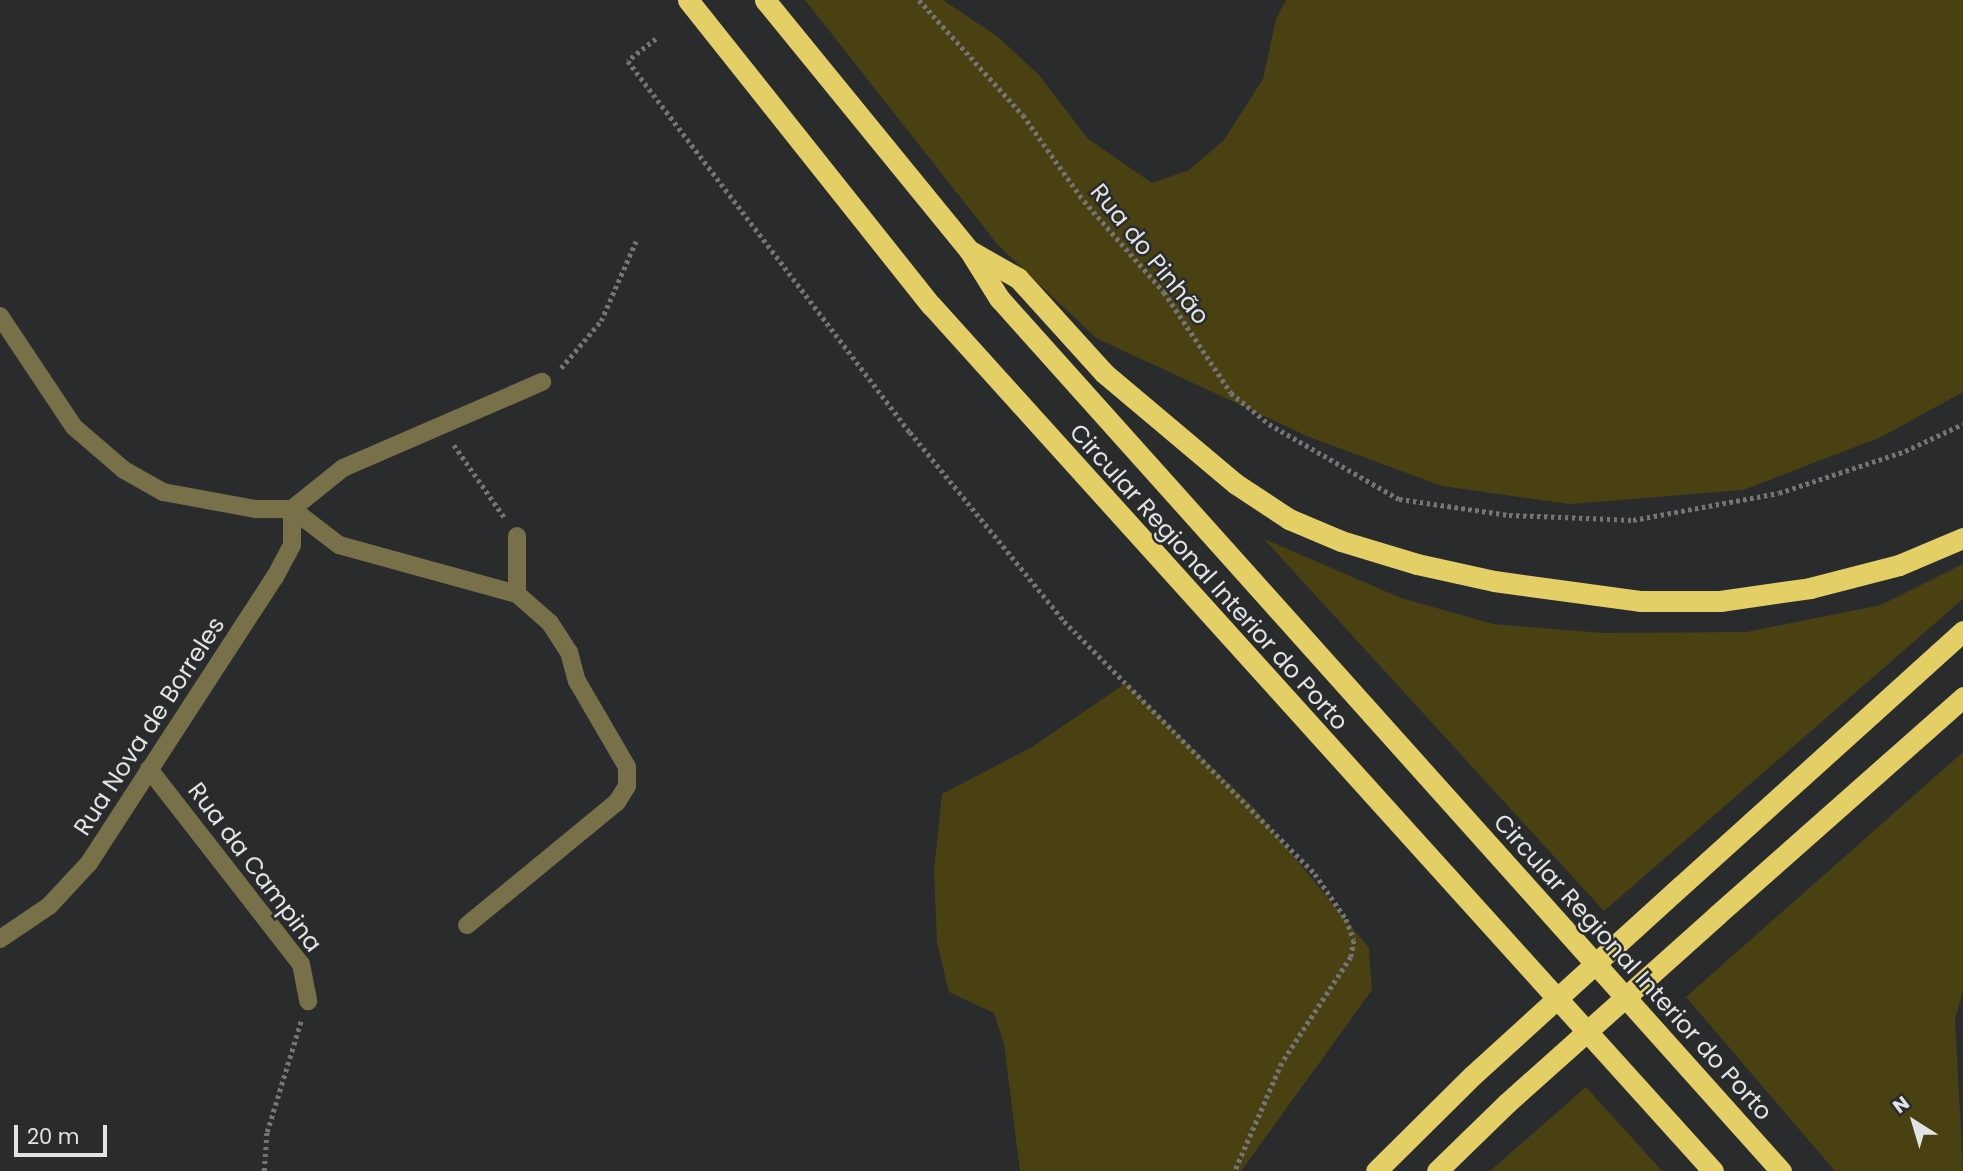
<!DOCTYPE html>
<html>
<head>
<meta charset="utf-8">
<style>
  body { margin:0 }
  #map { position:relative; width:1963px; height:1171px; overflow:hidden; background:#2a2b2d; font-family:Poppins,sans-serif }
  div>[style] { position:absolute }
  .green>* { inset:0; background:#4a4113 }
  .path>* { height:4.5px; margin-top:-2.25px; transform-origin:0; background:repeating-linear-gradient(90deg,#747577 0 3.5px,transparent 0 7px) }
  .minor>* { height:18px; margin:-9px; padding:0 9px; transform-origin:9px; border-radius:9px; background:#777048 }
  .highway>* { height:21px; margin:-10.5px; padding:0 10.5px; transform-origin:10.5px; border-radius:10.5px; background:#e3cf66 }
  .highway-bridge>* { height:21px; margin:-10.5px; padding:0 10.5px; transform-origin:10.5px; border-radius:10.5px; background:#e3cf66 }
  span { translate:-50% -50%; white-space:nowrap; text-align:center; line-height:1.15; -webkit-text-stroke:5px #2a2b2d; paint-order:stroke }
  .street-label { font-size:24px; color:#e2e3e4 }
  .north { position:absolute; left:1879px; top:1087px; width:70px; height:70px; -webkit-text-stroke:5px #2a2b2d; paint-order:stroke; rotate:323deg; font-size:19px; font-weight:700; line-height:28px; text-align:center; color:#e2e3e4 }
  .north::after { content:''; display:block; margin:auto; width:24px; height:32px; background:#e2e3e4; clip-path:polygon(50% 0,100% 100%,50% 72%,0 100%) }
  .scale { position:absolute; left:14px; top:1125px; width:93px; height:32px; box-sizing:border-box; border:4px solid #e2e3e4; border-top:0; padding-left:9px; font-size:21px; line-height:24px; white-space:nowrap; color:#e2e3e4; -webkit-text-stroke:5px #2a2b2d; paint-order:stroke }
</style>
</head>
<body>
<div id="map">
  <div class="green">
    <i style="clip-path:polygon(805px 0,943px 0,998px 37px,1039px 75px,1088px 139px,1152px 183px,1189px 170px,1224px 140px,1263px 79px,1276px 19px,1286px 0,1963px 0,1963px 392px,1881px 437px,1743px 490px,1569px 504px,1442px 486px,1309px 437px,1096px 338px,998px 245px)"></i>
    <i style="clip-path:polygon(1264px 539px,1401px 598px,1493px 624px,1603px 633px,1747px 632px,1881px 605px,1963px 564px,1963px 599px,1604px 911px)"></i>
    <i style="clip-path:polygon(1126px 683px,1254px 808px,1369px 948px,1372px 990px,1241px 1171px,1020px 1171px,1004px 1044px,994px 1013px,949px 992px,937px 942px,934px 870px,942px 794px,1032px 747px)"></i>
    <i style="clip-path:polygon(1963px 752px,1963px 992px,1955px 1019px,1963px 1171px,1835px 1171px,1686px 997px)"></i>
    <i style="clip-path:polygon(1586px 1087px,1662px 1171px,1490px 1171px)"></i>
  </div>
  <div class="path">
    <i style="left:919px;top:0;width:155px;rotate:47.9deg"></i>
    <i style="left:1023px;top:115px;width:105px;rotate:54.7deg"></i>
    <i style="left:1084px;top:201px;width:121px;rotate:48.7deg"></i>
    <i style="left:1164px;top:292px;width:121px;rotate:56.4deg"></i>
    <i style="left:1231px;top:393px;width:49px;rotate:39.2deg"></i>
    <i style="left:1269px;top:424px;width:150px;rotate:30deg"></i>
    <i style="left:1399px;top:499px;width:111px;rotate:8.3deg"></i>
    <i style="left:1509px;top:515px;width:124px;rotate:2.3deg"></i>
    <i style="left:1633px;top:520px;width:148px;rotate:-10.5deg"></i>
    <i style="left:1779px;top:493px;width:133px;rotate:-18.4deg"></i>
    <i style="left:1905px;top:451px;width:64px;rotate:-25deg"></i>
    <i style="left:656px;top:39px;width:36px;rotate:142deg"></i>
    <i style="left:628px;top:61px;width:466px;rotate:52.8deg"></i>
    <i style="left:910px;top:432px;width:244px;rotate:50.8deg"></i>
    <i style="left:1064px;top:621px;width:356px;rotate:45.2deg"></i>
    <i style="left:1315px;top:874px;width:55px;rotate:55.4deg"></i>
    <i style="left:1346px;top:919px;width:22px;rotate:69deg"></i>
    <i style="left:1354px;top:940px;width:17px;rotate:100deg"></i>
    <i style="left:1351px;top:957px;width:126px;rotate:123.1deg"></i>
    <i style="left:1282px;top:1063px;width:118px;rotate:113.5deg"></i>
    <i style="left:561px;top:368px;width:62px;rotate:-49.6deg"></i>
    <i style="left:601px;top:321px;width:87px;rotate:-66.4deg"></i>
    <i style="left:454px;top:445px;width:89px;rotate:55.1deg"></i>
    <i style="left:264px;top:1171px;width:39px;rotate:-86deg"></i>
    <i style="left:267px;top:1132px;width:116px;rotate:-73deg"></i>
  </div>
  <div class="minor">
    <i style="left:0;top:316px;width:133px;rotate:56.3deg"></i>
    <i style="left:74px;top:427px;width:66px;rotate:40.7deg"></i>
    <i style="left:124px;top:470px;width:45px;rotate:29.4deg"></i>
    <i style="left:163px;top:492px;width:95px;rotate:10.4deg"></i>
    <i style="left:256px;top:509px;width:36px"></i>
    <i style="left:292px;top:509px;width:59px;rotate:37.5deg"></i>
    <i style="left:339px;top:545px;width:185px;rotate:15.4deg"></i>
    <i style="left:517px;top:594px;width:44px;rotate:41.3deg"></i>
    <i style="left:550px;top:623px;width:35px;rotate:57deg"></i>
    <i style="left:569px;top:652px;width:30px;rotate:75deg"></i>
    <i style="left:577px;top:681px;width:99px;rotate:59.8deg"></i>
    <i style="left:627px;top:767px;width:19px;rotate:90deg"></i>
    <i style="left:627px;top:786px;width:19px;rotate:122deg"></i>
    <i style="left:617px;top:802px;width:194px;rotate:140.6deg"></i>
    <i style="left:292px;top:509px;width:65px;rotate:-38.8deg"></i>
    <i style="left:343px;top:468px;width:217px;rotate:-23.4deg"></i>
    <i style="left:517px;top:594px;width:58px;rotate:-90deg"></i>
    <i style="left:149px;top:769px;width:247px;rotate:52.1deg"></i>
    <i style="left:301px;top:964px;width:38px;rotate:79deg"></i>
    <i style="left:0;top:939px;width:59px;rotate:-34deg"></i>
    <i style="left:49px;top:906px;width:59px;rotate:-47.1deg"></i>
    <i style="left:89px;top:863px;width:341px;rotate:-57deg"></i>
    <i style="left:275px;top:577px;width:36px;rotate:-62deg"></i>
    <i style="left:292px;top:545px;width:36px;rotate:-90deg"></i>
  </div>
  <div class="highway">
    <i style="left:688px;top:0;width:390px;rotate:51.5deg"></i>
    <i style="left:931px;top:305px;width:1167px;rotate:47.92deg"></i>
    <i style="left:765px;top:0;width:323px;rotate:50.8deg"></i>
    <i style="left:969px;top:250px;width:57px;rotate:58deg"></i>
    <i style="left:999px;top:298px;width:1172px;rotate:48.15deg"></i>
    <i style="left:972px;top:252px;width:53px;rotate:29.5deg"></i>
    <i style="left:1018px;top:278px;width:128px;rotate:47.8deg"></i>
    <i style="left:1104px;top:373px;width:172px;rotate:40.1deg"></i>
    <i style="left:1236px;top:484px;width:64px;rotate:33.4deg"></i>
    <i style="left:1289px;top:519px;width:56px;rotate:22.9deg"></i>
    <i style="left:1341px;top:541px;width:79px;rotate:16.8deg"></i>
    <i style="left:1417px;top:564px;width:79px;rotate:12.4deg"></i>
    <i style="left:1494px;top:581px;width:147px;rotate:7.8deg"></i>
    <i style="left:1640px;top:601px;width:80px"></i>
    <i style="left:1720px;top:601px;width:91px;rotate:-8.2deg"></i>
    <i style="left:1810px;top:588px;width:92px;rotate:-14.5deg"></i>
    <i style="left:1899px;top:565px;width:69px;rotate:-22.9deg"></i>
    <i style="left:1682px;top:885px;width:379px;rotate:-42.1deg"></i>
    <i style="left:1717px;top:915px;width:329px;rotate:-41.5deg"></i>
    <i style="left:1376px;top:1171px;width:136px;rotate:-44.7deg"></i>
    <i style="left:1437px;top:1171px;width:98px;rotate:-44.2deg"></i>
  </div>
  <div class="highway-bridge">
    <i style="left:1473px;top:1075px;width:282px;rotate:-42.3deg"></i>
    <i style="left:1507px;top:1103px;width:282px;rotate:-41.8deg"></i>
  </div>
  <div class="street-label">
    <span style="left:1150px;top:254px;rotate:51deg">Rua do Pinhão</span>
    <span style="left:1209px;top:577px;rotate:48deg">Circular Regional Interior do Porto</span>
    <span style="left:149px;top:726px;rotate:-57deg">Rua Nova de Borreles</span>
    <span style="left:255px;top:867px;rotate:53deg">Rua da Campina</span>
    <span style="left:1633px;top:967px;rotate:48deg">Circular Regional Interior do Porto</span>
  </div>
  <div class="north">N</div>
  <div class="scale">20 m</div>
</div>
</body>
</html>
